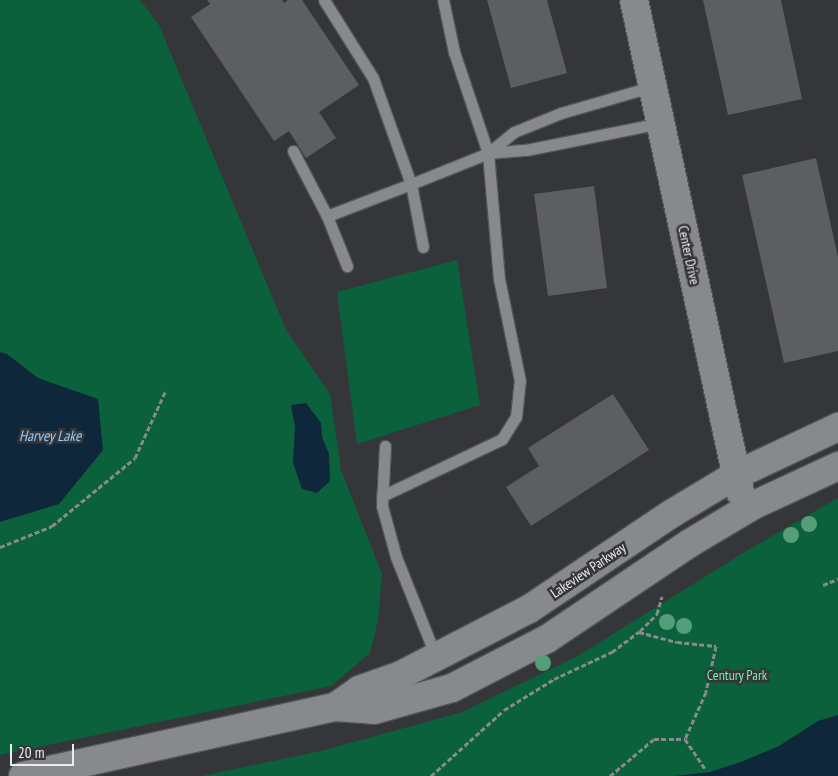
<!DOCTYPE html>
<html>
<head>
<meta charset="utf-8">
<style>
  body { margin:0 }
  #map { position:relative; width:838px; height:776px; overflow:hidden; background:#353639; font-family:"PT Sans Narrow",sans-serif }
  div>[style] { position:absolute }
  .green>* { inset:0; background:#0c613d }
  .water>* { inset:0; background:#0f273b }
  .building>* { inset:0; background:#5c5e60 }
  .path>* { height:3px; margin-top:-1.5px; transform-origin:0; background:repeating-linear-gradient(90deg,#898a8c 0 5px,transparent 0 7.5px) }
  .roads { filter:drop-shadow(1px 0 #525455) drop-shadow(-1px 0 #525455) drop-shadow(0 1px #525455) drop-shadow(0 -1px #525455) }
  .lane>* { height:11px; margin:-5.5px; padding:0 5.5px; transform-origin:5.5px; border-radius:5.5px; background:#87898c }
  .secondary>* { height:28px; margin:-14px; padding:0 14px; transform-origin:14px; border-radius:14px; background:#87898c }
  .trees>* { width:16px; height:16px; margin:-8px; border-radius:50%; background:#559e7a }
  span { translate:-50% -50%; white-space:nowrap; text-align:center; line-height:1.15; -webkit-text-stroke:5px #353639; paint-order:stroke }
  .street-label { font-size:14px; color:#ebeced }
  .park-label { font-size:14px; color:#6ff3b0 }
  .water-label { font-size:15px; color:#94ccfd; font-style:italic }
  .scale { position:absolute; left:10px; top:744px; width:64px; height:22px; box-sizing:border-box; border:2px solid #ebeced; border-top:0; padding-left:6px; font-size:15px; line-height:18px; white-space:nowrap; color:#ebeced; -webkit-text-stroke:4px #353639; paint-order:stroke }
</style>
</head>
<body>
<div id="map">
  <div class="green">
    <i style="clip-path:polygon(0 0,140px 0,159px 25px,286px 330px,330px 394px,341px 470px,382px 574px,378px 620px,370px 653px,331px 686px,0 755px)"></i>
    <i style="clip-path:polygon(457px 260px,480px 405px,357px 444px,337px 292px)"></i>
    <i style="clip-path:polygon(838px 498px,838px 776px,202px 776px,325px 750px,462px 712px,576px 657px,748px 550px)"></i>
  </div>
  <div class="water">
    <i style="clip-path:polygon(0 352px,7px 354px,38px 378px,98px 399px,103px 450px,59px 504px,0 522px)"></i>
    <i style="clip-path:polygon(306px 403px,321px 423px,322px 437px,329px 454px,330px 481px,317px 493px,302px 489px,293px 463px,295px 427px,291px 405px)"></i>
    <i style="clip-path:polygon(838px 715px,838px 776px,675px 776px,710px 772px,741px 762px,779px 746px,818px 721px)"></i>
  </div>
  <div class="building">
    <i style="clip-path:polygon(207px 0,282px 0,284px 3px,288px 0,302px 0,359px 85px,319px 112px,336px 138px,306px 158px,289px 131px,274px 141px,191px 17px,210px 4px)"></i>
    <i style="clip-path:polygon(487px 0,547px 0,567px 73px,511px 88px)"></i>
    <i style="clip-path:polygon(703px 0,781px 0,802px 99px,728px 115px)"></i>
    <i style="clip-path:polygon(816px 158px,838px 257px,838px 351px,784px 363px,742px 175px)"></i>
    <i style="clip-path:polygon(594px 186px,607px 288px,548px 296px,534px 194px)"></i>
    <i style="clip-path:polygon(613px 394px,649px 450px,531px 526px,506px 487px,539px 466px,528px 448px)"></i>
  </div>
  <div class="path">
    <i style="left:0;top:547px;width:56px;rotate:-22deg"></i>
    <i style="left:52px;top:526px;width:107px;rotate:-39.3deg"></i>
    <i style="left:135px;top:458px;width:75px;rotate:-65.5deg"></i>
    <i style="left:823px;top:585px;width:16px;rotate:-22deg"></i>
    <i style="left:640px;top:631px;width:24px;rotate:-45deg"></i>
    <i style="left:657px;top:614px;width:18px;rotate:-74deg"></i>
    <i style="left:431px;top:776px;width:98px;rotate:-42.1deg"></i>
    <i style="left:504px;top:710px;width:59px;rotate:-31.8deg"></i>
    <i style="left:554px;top:679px;width:64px;rotate:-25deg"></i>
    <i style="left:612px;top:652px;width:34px;rotate:-37deg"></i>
    <i style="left:639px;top:632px;width:39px;rotate:15deg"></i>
    <i style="left:677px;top:642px;width:39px;rotate:6deg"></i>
    <i style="left:716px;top:646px;width:47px;rotate:102.3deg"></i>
    <i style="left:706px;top:692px;width:51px;rotate:114.1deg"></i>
    <i style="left:685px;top:739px;width:36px;rotate:56deg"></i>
    <i style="left:610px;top:776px;width:57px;rotate:-40.1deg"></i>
    <i style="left:654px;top:739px;width:31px"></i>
  </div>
  <div class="roads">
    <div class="lane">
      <i style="left:324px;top:0;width:92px;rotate:57.9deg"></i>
      <i style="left:373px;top:78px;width:113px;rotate:70.3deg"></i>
      <i style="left:411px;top:184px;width:83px;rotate:-21.9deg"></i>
      <i style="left:488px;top:153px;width:33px;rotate:-39deg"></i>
      <i style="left:514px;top:132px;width:51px;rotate:-22deg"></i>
      <i style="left:561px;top:113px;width:97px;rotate:-16.2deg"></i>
      <i style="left:293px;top:151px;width:73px;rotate:62.4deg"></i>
      <i style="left:327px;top:216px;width:54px;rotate:68.2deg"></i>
      <i style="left:488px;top:153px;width:38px;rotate:-5deg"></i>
      <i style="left:526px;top:150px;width:138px;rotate:-11.3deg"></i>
      <i style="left:327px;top:216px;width:90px;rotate:-20.9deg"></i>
      <i style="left:411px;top:184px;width:64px;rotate:79.2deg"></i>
      <i style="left:385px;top:446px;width:60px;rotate:92.9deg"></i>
      <i style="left:382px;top:506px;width:53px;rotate:74.6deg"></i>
      <i style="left:396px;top:557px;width:108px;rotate:68.2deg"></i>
      <i style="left:382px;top:496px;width:133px;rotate:-25.4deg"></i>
      <i style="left:502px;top:439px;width:26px;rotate:-58deg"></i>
      <i style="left:516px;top:417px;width:36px;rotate:-84deg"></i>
      <i style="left:520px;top:381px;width:104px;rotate:-101.6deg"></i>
      <i style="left:499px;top:279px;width:126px;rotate:-95deg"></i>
      <i style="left:488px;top:153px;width:107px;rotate:-108.6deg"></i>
      <i style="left:454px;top:52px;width:53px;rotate:-101.9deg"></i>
    </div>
    <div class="secondary">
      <i style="left:634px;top:0;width:503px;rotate:77.84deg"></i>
      <i style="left:335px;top:707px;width:29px;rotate:-35deg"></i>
      <i style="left:359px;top:690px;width:45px;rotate:-19.7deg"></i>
      <i style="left:401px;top:675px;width:144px;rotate:-27.3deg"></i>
      <i style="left:529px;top:609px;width:171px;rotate:-33.8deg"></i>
      <i style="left:671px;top:514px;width:76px;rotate:-31deg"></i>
      <i style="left:736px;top:475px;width:113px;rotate:-25.2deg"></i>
      <i style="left:23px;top:776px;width:320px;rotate:-12.5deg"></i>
      <i style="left:335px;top:707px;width:39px;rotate:4deg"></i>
      <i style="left:374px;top:710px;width:81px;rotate:-15.8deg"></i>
      <i style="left:452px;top:688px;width:107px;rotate:-27.3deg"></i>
      <i style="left:547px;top:639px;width:172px;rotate:-33.9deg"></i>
      <i style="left:690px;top:543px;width:72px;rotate:-30.8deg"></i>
      <i style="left:752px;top:506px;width:95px;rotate:-24.9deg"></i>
    </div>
  </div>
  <div class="trees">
    <i style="left:809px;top:524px"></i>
    <i style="left:791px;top:535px"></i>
    <i style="left:667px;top:622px"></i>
    <i style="left:684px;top:626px"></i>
    <i style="left:543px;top:663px"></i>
  </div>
  <div class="street-label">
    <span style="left:689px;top:255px;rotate:78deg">Center Drive</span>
    <span style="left:588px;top:570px;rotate:-34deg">Lakeview Parkway</span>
  </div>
  <div class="park-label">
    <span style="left:737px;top:675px">Century Park</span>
  </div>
  <div class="water-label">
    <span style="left:50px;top:436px">Harvey Lake</span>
  </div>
  <div class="scale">20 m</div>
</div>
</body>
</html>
